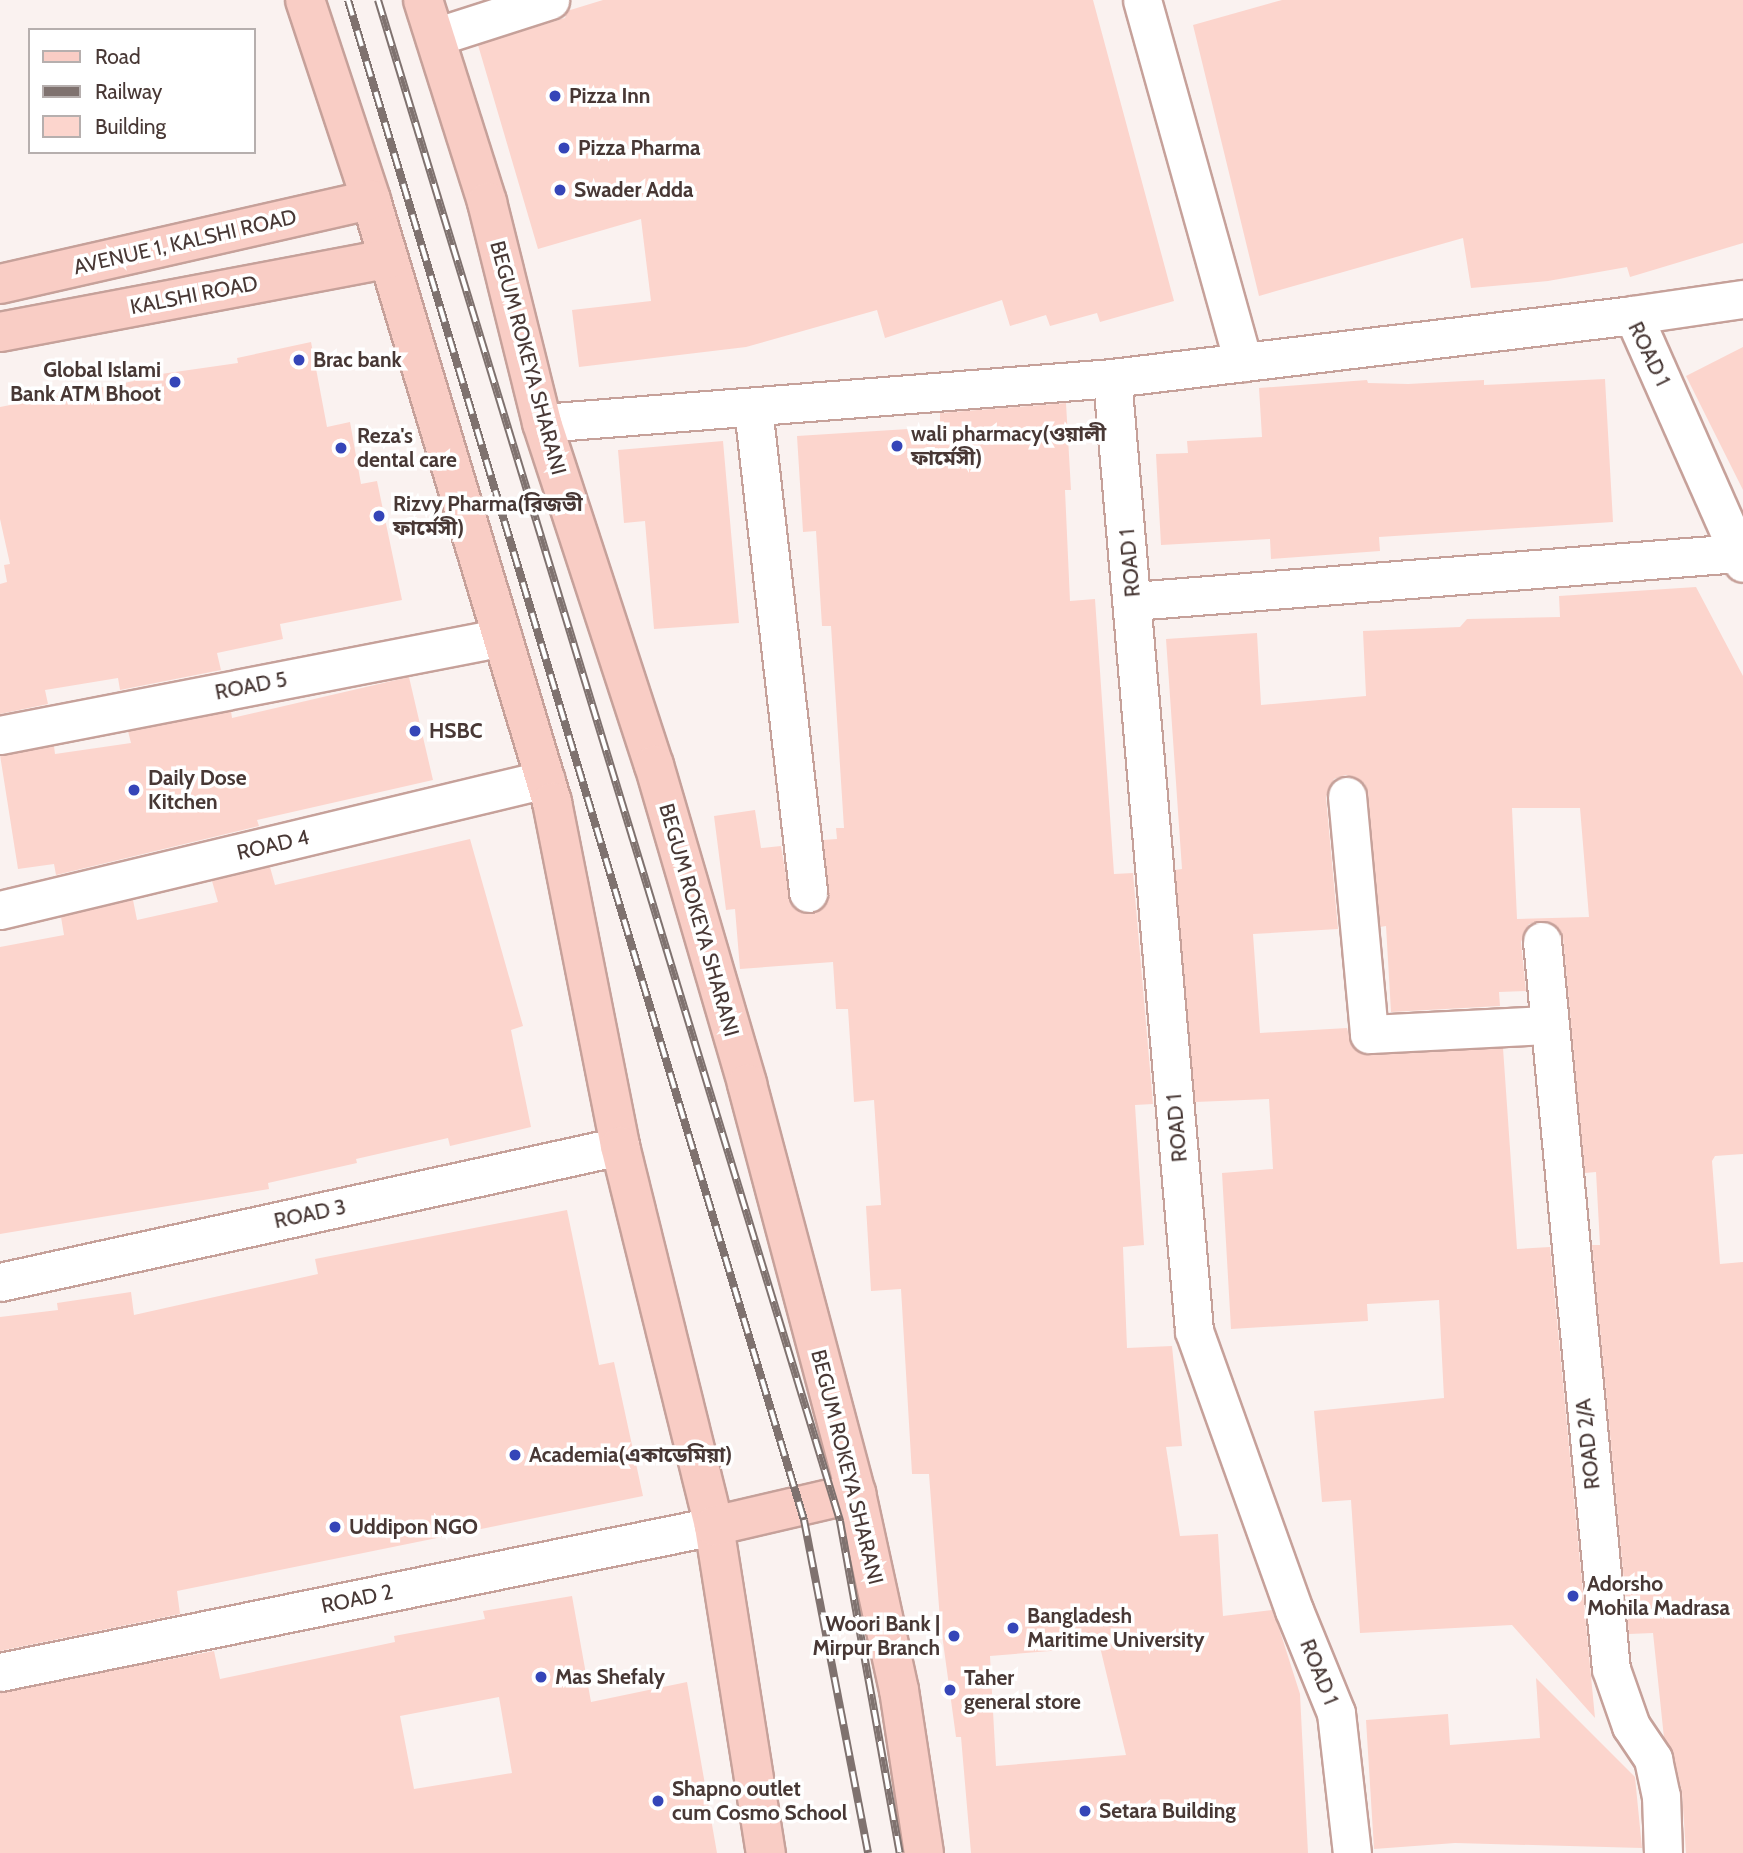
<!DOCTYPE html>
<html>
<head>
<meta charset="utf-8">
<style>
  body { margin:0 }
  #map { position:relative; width:1743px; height:1853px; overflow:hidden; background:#faf2f0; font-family:Cabin,"Noto Sans Bengali",sans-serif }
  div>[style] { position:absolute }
  .building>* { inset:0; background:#fcd5cd }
  .roads { filter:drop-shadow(2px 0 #c6a19a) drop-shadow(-2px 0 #c6a19a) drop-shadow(0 2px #c6a19a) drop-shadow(0 -2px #c6a19a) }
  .minor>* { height:37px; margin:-18.5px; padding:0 18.5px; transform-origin:18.5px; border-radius:18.5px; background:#fff }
  .primary>* { height:38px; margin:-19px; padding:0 19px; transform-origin:19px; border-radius:19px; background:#f9cdc5 }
  .rail>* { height:8px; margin-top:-4px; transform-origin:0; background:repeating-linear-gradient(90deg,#fff 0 16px,#7f726f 0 32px); box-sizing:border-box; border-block:2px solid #7f726f }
  .dots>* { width:19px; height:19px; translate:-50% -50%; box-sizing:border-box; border:4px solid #fff; border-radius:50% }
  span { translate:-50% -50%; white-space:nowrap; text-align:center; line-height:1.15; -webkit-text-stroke:7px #fff; paint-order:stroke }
  .poi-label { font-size:21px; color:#483835; font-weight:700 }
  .left { translate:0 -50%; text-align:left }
  .right { translate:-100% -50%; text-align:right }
  .street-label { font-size:21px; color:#483835 }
  .legend { position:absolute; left:28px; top:28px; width:228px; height:126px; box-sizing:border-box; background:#fff; border:2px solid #b6afae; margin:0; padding:9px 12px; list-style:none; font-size:21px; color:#483835 }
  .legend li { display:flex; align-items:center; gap:14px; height:35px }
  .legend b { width:35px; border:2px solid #b6afae }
</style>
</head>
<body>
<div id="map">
  <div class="building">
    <i style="clip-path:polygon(603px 0,1093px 0,1174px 301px,1100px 322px,1097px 313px,1050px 326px,1046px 315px,1010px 326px,1002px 300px,885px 338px,877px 310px,746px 347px,579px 367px,572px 310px,651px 301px,641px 219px,538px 249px,478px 45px,565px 18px,567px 11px)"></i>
    <i style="clip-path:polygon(1282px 0,1743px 0,1743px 243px,1630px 277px,1627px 267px,1548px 281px,1471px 288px,1463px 238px,1259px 296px,1193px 25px)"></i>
    <i style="clip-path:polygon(311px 342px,327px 427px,350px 422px,361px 484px,377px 481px,402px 600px,280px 624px,283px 639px,217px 653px,221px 670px,120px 690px,118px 678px,45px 690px,48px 704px,0 714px,0 584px,7px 582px,4px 565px,10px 564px,0 519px,0 407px,134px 381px,133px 378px,238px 363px,237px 358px)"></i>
    <i style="clip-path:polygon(1743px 347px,1743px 490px,1686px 376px)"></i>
    <i style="clip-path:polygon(1605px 379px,1613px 522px,1379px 537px,1380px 551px,1271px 559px,1270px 539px,1161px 545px,1156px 454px,1188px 453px,1187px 441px,1262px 437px,1259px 388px,1367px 380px,1368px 383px,1408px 384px,1484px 380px,1484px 385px)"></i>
    <i style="clip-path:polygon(evenodd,1066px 403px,1071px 490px,1065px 490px,1070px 601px,1095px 599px,1114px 874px,1133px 873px,1153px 1104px,1135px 1105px,1144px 1245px,1123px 1247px,1127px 1348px,1172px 1346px,1182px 1446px,1166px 1447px,1180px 1536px,1218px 1534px,1223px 1616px,1272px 1610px,1279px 1628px,1300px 1694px,1308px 1853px,971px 1853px,961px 1737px,956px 1737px,940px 1620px,929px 1474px,912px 1474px,901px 1289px,871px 1291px,866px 1206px,881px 1205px,874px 1100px,854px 1102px,848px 1009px,836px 1009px,833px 962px,740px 969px,735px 909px,726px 910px,714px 816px,755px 810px,761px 848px,781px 846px,791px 905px,810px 914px,827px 901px,823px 840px,837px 839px,836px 828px,844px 828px,831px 626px,822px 626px,816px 531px,803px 532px,797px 436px,940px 427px,940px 413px,1066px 403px,1100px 1647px,1126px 1755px,996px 1766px,990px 1656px,1100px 1647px)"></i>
    <i style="clip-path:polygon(723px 441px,739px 623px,654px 629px,645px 521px,624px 523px,618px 450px)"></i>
    <i style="clip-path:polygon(evenodd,1696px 587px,1743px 676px,1743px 1154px,1715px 1156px,1712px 1161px,1720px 1264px,1743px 1262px,1743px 1853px,1686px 1853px,1682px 1792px,1673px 1754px,1664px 1738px,1653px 1633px,1629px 1634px,1592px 1245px,1600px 1245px,1596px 1172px,1585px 1173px,1563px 938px,1550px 922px,1529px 924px,1521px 942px,1526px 991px,1499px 992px,1500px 1006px,1391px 1012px,1386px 926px,1380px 927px,1368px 794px,1364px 783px,1346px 775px,1334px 779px,1326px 797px,1338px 929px,1253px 934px,1260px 1033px,1347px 1028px,1352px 1046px,1370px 1055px,1503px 1048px,1517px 1249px,1550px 1247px,1595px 1718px,1512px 1625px,1360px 1633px,1351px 1500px,1322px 1502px,1314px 1411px,1444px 1398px,1439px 1300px,1367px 1304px,1368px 1321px,1231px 1329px,1222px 1173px,1273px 1169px,1269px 1099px,1195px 1102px,1175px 870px,1182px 869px,1166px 639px,1257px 633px,1261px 705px,1366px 696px,1363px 631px,1460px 627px,1467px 619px,1560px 617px,1559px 596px,1696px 587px,1512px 808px,1580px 808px,1589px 917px,1517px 919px,1512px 808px)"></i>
    <i style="clip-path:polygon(409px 677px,433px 780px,257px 820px,259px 826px,56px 875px,54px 864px,18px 869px,0 755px,54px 746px,55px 754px,131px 743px,128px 731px,231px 711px,232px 718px)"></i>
    <i style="clip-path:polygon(470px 839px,523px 1026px,511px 1030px,531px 1127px,450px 1146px,448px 1138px,356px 1159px,357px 1163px,268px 1183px,269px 1189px,0 1234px,0 947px,64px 935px,61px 917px,133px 900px,137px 920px,218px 902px,212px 881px,270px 867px,275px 885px)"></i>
    <i style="clip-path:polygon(567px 1210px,599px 1365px,614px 1362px,643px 1496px,177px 1591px,180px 1614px,0 1651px,0 1317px,58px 1310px,57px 1303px,131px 1292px,134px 1315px,318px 1274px,315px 1259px)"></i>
    <i style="clip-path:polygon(evenodd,572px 1596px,591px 1702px,687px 1682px,717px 1853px,0 1853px,0 1692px,214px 1651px,220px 1679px,395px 1642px,394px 1636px,485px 1619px,483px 1611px,572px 1596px,499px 1697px,512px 1773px,414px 1789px,400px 1716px,499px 1697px)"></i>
    <i style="clip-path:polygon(1536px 1678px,1635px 1777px,1642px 1848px,1455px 1843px,1374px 1849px,1366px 1720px,1448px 1714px,1450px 1745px,1540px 1738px)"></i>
  </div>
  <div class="roads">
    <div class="minor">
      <i style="left:1142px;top:0;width:376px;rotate:74.4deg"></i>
      <i style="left:435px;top:37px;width:121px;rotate:-17.8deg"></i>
      <i style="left:1633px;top:315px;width:111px;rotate:-8.3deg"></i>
      <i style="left:1112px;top:378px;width:957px;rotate:85.08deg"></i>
      <i style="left:1194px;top:1331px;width:296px;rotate:70.3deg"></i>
      <i style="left:1294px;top:1610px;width:111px;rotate:67.8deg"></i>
      <i style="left:1336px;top:1713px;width:141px;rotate:83.5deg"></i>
      <i style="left:753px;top:408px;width:488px;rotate:83.5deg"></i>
      <i style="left:542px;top:423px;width:572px;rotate:-4.51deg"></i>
      <i style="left:1112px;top:378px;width:525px;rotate:-6.89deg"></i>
      <i style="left:1633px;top:315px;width:271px;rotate:66.1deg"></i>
      <i style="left:1133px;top:601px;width:607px;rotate:-4.54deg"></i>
      <i style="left:0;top:735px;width:512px;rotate:-11.02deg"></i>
      <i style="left:1347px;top:796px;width:239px;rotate:84.7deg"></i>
      <i style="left:1369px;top:1034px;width:179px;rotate:-2.9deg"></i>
      <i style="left:0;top:910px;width:561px;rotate:-13.49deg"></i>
      <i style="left:1542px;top:941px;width:731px;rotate:84.59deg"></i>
      <i style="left:1611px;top:1669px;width:60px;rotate:70.7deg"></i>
      <i style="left:1631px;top:1726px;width:40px;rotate:56deg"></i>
      <i style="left:1653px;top:1759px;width:38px;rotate:78deg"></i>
      <i style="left:1661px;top:1796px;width:57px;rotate:88deg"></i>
      <i style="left:0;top:1282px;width:635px;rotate:-12.37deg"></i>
      <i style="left:0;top:1672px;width:729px;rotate:-11.56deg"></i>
    </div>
    <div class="primary">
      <i style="left:305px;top:0;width:211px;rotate:71.7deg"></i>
      <i style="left:371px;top:200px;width:629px;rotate:73.27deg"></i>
      <i style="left:552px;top:802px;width:351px;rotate:78.8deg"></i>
      <i style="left:620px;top:1146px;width:391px;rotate:76.1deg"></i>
      <i style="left:714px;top:1526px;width:331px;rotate:81deg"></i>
      <i style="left:423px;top:0;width:212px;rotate:72.4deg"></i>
      <i style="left:487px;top:202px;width:228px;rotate:76deg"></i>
      <i style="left:542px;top:423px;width:360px;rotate:71.9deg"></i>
      <i style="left:654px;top:765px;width:332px;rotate:73.7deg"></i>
      <i style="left:747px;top:1084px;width:423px;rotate:75.1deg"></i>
      <i style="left:856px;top:1493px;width:202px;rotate:77.7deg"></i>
      <i style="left:899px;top:1690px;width:165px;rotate:81.3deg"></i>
      <i style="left:0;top:284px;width:380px;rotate:-12.8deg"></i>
      <i style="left:0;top:332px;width:395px;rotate:-10.7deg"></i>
      <i style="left:714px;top:1526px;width:146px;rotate:-13.1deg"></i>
    </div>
  </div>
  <div class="rail">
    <i style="left:348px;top:0;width:1587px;rotate:73.3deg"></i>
    <i style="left:804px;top:1520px;width:339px;rotate:79.1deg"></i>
    <i style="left:378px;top:0;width:1590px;rotate:73.1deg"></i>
    <i style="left:840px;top:1521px;width:337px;rotate:79.8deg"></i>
  </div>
  <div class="dots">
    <i style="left:555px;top:96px;background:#3545b8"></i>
    <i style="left:564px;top:148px;background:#3545b8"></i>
    <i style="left:560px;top:190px;background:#3545b8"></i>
    <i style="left:299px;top:360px;background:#3545b8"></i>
    <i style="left:175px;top:382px;background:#3545b8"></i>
    <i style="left:897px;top:446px;background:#3545b8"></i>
    <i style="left:341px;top:448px;background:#3545b8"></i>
    <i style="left:379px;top:516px;background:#3545b8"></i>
    <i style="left:415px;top:731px;background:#3545b8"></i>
    <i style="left:134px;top:790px;background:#3545b8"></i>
    <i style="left:515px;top:1455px;background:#3545b8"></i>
    <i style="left:335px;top:1527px;background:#3545b8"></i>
    <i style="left:1573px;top:1596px;background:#3545b8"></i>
    <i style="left:1013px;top:1628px;background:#3545b8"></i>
    <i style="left:954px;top:1636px;background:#3545b8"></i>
    <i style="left:541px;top:1677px;background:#3545b8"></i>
    <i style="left:950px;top:1690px;background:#3545b8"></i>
    <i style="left:658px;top:1801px;background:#3545b8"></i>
    <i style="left:1085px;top:1811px;background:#3545b8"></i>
  </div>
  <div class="poi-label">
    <span class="left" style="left:569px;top:96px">Pizza Inn</span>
    <span class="left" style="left:578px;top:148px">Pizza Pharma</span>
    <span class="left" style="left:574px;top:190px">Swader Adda</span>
    <span class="left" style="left:313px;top:360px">Brac bank</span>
    <span class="right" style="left:161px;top:382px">Global Islami<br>Bank ATM Bhoot</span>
    <span class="left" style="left:911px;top:446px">wali pharmacy(ওয়ালী<br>ফার্মেসী)</span>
    <span class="left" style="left:357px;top:448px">Reza's<br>dental care</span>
    <span class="left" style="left:393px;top:516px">Rizvy Pharma(রিজভী<br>ফার্মেসী)</span>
    <span class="left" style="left:429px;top:731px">HSBC</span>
    <span class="left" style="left:148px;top:790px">Daily Dose<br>Kitchen</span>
    <span class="left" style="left:529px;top:1455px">Academia(একাডেমিয়া)</span>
    <span class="left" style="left:349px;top:1527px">Uddipon NGO</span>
    <span class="left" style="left:1587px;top:1596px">Adorsho<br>Mohila Madrasa</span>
    <span class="left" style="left:1027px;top:1628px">Bangladesh<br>Maritime University</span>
    <span class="right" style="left:940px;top:1636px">Woori Bank |<br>Mirpur Branch</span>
    <span class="left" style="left:555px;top:1677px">Mas Shefaly</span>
    <span class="left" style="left:964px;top:1690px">Taher<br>general store</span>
    <span class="left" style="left:672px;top:1801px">Shapno outlet<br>cum Cosmo School</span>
    <span class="left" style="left:1099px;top:1811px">Setara Building</span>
  </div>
  <div class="street-label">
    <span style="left:185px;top:242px;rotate:-13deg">AVENUE 1, KALSHI ROAD</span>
    <span style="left:194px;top:295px;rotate:-11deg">KALSHI ROAD</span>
    <span style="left:1649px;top:354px;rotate:64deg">ROAD 1</span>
    <span style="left:528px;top:358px;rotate:75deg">BEGUM ROKEYA SHARANI</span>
    <span style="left:1130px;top:563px;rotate:-95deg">ROAD 1</span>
    <span style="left:251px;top:686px;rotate:-11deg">ROAD 5</span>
    <span style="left:273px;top:845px;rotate:-13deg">ROAD 4</span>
    <span style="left:699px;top:920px;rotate:74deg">BEGUM ROKEYA SHARANI</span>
    <span style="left:1177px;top:1128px;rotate:-95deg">ROAD 1</span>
    <span style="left:310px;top:1214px;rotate:-12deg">ROAD 3</span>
    <span style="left:1588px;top:1444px;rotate:-96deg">ROAD 2/A</span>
    <span style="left:847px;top:1467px;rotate:76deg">BEGUM ROKEYA SHARANI</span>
    <span style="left:357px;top:1599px;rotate:-12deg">ROAD 2</span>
    <span style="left:1319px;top:1672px;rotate:68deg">ROAD 1</span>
  </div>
  <ul class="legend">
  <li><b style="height:9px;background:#f9cdc5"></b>Road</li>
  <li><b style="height:9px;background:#7f726f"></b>Railway</li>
  <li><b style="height:19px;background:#fcd5cd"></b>Building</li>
  </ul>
</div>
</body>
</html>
